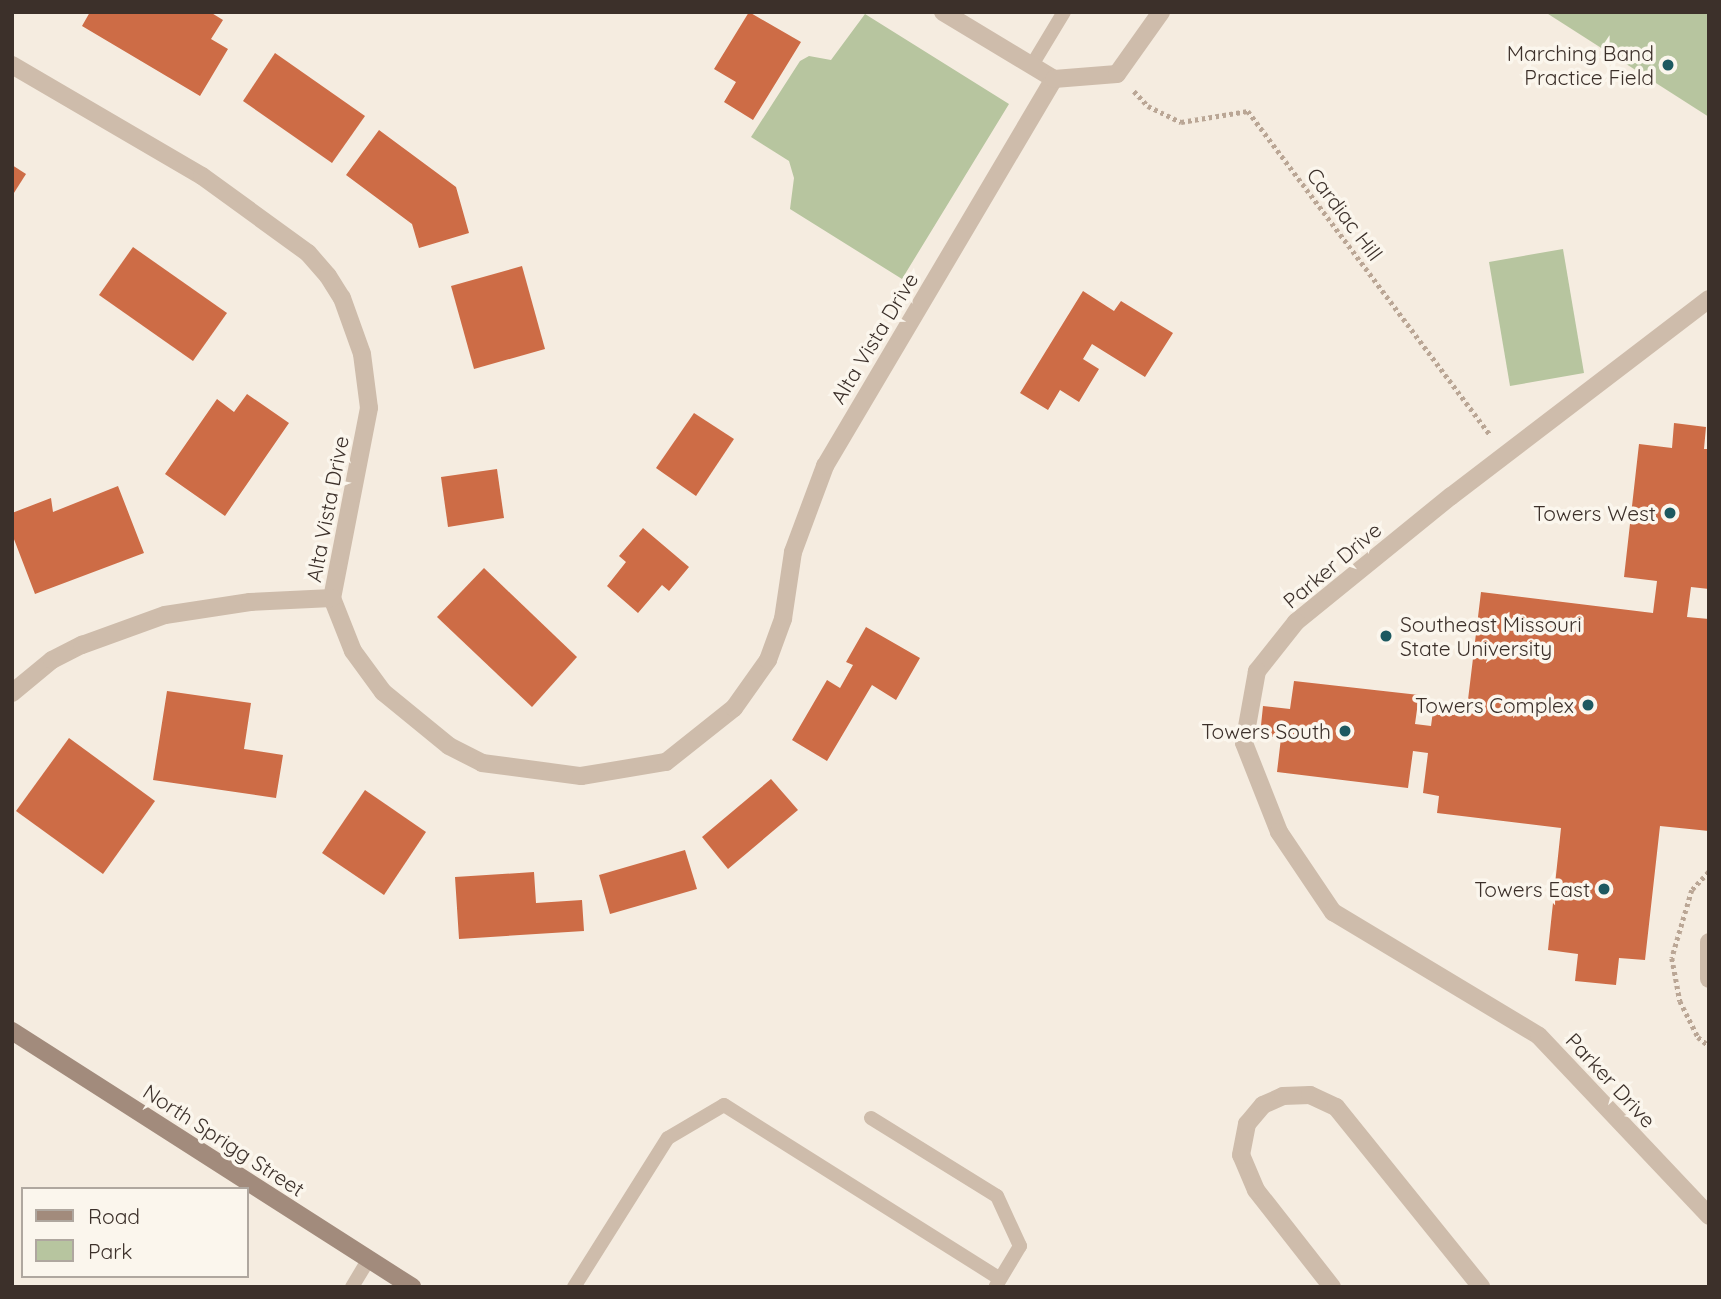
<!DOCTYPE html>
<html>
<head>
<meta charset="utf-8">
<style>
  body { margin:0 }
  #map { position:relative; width:1721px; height:1299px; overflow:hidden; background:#f5ece0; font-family:Quicksand,sans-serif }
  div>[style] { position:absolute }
  .green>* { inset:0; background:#b7c59f }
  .building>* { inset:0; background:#cd6c46 }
  .path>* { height:4.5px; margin-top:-2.25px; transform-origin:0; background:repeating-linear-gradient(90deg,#baa695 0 3.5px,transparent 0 7px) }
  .service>* { height:14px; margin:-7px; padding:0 7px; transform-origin:7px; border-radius:7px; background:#cebcab }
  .minor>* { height:18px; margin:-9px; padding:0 9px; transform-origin:9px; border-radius:9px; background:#cebcab }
  .secondary>* { height:18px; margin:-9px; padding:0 9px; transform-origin:9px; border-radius:9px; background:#a28b7c }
  .dots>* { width:19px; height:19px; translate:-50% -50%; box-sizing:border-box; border:4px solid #fbf6ed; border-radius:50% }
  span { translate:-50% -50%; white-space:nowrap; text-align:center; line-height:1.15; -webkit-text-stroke:7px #fbf6ed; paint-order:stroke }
  .poi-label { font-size:21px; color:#3c302a }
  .right { translate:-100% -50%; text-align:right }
  .left { translate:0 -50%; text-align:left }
  .street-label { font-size:21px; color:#3c302a }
  .frame { position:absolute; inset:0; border:14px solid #3c302a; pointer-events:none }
  .legend { position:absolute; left:21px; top:1187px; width:228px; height:91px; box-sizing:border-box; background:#fbf6ed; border:2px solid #afa79f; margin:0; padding:9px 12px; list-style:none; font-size:21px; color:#3c302a }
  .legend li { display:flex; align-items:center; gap:14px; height:35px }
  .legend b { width:35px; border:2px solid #afa79f }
</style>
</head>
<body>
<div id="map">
  <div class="green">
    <i style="clip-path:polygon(1545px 12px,1709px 12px,1709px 117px)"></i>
    <i style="clip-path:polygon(865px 14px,1009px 104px,902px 279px,790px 209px,794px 178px,789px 161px,751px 137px,800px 61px,809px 56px,831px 60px)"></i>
    <i style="clip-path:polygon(1563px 249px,1584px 373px,1510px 386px,1489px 262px)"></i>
  </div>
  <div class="building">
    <i style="clip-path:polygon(90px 12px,210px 12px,223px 20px,211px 39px,228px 49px,200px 96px,82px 26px)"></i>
    <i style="clip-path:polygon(749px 12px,801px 42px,753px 120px,724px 102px,736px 82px,714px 69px)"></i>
    <i style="clip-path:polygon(275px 53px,365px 116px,332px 163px,243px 101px)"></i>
    <i style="clip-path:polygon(379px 130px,456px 187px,469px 233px,419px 248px,412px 224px,346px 175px)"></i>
    <i style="clip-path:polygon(12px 165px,26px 174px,12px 196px)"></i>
    <i style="clip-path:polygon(133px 247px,227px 313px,193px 361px,99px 295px)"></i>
    <i style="clip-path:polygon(522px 266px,545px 349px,474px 369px,451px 286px)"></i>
    <i style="clip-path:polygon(1083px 291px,1114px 311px,1121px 301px,1173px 333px,1145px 377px,1092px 344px,1083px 359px,1099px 369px,1079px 402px,1060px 390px,1048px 410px,1020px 393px)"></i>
    <i style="clip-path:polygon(247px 394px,289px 423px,225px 516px,165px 474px,217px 399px,234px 412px)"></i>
    <i style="clip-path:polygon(694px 413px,734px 439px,696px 496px,656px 468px)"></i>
    <i style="clip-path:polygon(1674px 423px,1706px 427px,1704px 449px,1709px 449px,1709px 589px,1691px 587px,1687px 617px,1709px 619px,1709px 831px,1660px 826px,1645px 960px,1619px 958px,1616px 985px,1575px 981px,1578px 954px,1548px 950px,1561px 828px,1437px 813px,1439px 796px,1423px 793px,1428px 753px,1413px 751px,1408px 788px,1277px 772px,1281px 738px,1260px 735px,1263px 706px,1290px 709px,1294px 681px,1419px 695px,1415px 724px,1431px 726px,1434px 704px,1467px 708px,1481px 592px,1653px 613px,1657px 581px,1624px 577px,1639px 444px,1672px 448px)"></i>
    <i style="clip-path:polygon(497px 469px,504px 518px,448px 527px,441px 477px)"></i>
    <i style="clip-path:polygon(118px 486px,144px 553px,35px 594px,12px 534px,12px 513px,51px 498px,53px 512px)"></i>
    <i style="clip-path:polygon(643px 528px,689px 567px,669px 591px,662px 585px,638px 613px,607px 586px,626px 562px,619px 556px)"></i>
    <i style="clip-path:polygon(484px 568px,577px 657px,532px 707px,437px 617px)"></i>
    <i style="clip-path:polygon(866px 627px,920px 658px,896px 700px,872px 685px,827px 761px,792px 740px,827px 680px,840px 688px,853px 665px,846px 662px)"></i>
    <i style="clip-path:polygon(167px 691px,251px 703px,244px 749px,283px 755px,276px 798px,153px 780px)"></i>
    <i style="clip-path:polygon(69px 738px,155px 801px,103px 874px,16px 811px)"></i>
    <i style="clip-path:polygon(771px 779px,798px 810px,728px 869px,702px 837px)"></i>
    <i style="clip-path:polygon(365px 790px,426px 832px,384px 895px,322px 853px)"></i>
    <i style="clip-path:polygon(685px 850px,697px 889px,610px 914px,599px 875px)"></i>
    <i style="clip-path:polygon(534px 872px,536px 903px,582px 900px,584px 931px,459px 939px,455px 877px)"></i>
  </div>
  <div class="path">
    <i style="left:1134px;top:91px;width:21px;rotate:47deg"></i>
    <i style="left:1148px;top:106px;width:37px;rotate:26deg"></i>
    <i style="left:1181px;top:122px;width:68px;rotate:-9.3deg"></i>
    <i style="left:1248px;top:111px;width:404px;rotate:53.2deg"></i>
    <i style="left:1709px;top:872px;width:25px;rotate:133deg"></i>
    <i style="left:1692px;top:890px;width:71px;rotate:106.4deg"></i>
    <i style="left:1672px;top:958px;width:44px;rotate:79.5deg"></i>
    <i style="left:1680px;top:1001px;width:40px;rotate:63.4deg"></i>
    <i style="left:1698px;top:1037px;width:14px;rotate:39deg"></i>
  </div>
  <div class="service">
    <i style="left:1032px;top:65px;width:62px;rotate:-58.9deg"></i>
    <i style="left:871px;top:1118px;width:148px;rotate:31.8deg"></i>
    <i style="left:997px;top:1196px;width:55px;rotate:65.3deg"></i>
    <i style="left:1020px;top:1246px;width:47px;rotate:121deg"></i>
    <i style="left:352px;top:1287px;width:33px;rotate:-59deg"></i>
    <i style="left:574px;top:1287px;width:176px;rotate:-57.8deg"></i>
    <i style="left:668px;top:1138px;width:65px;rotate:-30.5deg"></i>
    <i style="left:724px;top:1105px;width:326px;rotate:32.2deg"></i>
  </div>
  <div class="minor">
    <i style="left:943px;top:12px;width:130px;rotate:31.1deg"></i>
    <i style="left:12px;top:65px;width:220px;rotate:30.3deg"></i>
    <i style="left:202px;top:176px;width:131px;rotate:36deg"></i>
    <i style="left:308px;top:253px;width:30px;rotate:49deg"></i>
    <i style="left:328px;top:276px;width:26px;rotate:58deg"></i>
    <i style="left:342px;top:298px;width:59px;rotate:70.3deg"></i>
    <i style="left:362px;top:354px;width:54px;rotate:82.6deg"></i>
    <i style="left:369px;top:408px;width:194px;rotate:101deg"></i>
    <i style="left:332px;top:598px;width:57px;rotate:68.4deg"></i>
    <i style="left:353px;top:651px;width:51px;rotate:53.8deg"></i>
    <i style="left:383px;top:692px;width:85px;rotate:39.3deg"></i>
    <i style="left:449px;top:746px;width:37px;rotate:27deg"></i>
    <i style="left:482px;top:763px;width:100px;rotate:7.5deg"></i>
    <i style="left:581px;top:776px;width:86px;rotate:-9.4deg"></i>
    <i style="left:666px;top:762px;width:87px;rotate:-38.5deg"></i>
    <i style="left:734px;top:708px;width:59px;rotate:-54.7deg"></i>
    <i style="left:768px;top:660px;width:44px;rotate:-69.9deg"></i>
    <i style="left:783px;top:619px;width:68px;rotate:-81.5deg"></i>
    <i style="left:793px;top:552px;width:92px;rotate:-69.6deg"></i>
    <i style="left:825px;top:466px;width:450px;rotate:-59.4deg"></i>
    <i style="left:1054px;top:79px;width:63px;rotate:-4.5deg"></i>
    <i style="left:1117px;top:74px;width:76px;rotate:-54.6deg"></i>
    <i style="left:1709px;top:299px;width:325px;rotate:142.6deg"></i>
    <i style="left:1451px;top:496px;width:200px;rotate:140.9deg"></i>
    <i style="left:1296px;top:622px;width:63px;rotate:128.5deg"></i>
    <i style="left:1257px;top:671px;width:73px;rotate:100.2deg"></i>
    <i style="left:1244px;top:743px;width:96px;rotate:68.5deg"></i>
    <i style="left:1279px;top:832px;width:97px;rotate:56deg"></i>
    <i style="left:1333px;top:912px;width:240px;rotate:31deg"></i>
    <i style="left:1539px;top:1036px;width:248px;rotate:46.6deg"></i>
    <i style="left:12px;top:693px;width:52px;rotate:-39.5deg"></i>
    <i style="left:52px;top:660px;width:34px;rotate:-27deg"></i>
    <i style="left:82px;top:645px;width:88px;rotate:-19.9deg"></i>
    <i style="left:165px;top:615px;width:86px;rotate:-8.7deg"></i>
    <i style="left:250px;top:602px;width:82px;rotate:-2.8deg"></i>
    <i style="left:1709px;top:942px;width:37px;rotate:90deg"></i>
    <i style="left:1332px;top:1287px;width:123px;rotate:-128.1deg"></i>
    <i style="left:1256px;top:1190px;width:38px;rotate:-113deg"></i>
    <i style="left:1241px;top:1155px;width:32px;rotate:-79deg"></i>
    <i style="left:1247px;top:1124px;width:25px;rotate:-50deg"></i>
    <i style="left:1263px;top:1105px;width:22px;rotate:-24deg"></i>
    <i style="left:1283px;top:1096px;width:27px;rotate:-2deg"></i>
    <i style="left:1310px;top:1095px;width:29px;rotate:25deg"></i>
    <i style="left:1336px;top:1107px;width:231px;rotate:51.1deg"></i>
  </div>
  <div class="secondary">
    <i style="left:12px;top:1031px;width:475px;rotate:32.6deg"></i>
  </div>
  <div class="dots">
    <i style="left:1668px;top:65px;background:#1d5960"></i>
    <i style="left:1670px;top:513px;background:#1d5960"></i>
    <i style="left:1386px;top:636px;background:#1d5960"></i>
    <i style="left:1588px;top:705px;background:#1d5960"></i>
    <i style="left:1345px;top:731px;background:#1d5960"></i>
    <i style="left:1604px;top:889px;background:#1d5960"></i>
  </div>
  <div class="poi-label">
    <span class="right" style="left:1654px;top:65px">Marching Band<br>Practice Field</span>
    <span class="right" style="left:1656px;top:513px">Towers West</span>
    <span class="left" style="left:1400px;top:636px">Southeast Missouri<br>State University</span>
    <span class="right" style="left:1574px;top:705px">Towers Complex</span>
    <span class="right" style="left:1331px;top:731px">Towers South</span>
    <span class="right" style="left:1590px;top:889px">Towers East</span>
  </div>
  <div class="street-label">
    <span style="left:1345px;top:214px;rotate:53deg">Cardiac Hill</span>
    <span style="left:874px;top:338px;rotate:-59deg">Alta Vista Drive</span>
    <span style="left:327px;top:509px;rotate:-79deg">Alta Vista Drive</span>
    <span style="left:1332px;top:565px;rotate:-40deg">Parker Drive</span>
    <span style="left:1611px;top:1080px;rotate:47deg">Parker Drive</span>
    <span style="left:224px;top:1140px;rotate:33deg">North Sprigg Street</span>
  </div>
  <div class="frame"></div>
  <ul class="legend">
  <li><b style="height:9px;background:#a28b7c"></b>Road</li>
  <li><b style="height:19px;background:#b7c59f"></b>Park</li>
  </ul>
</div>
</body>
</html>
